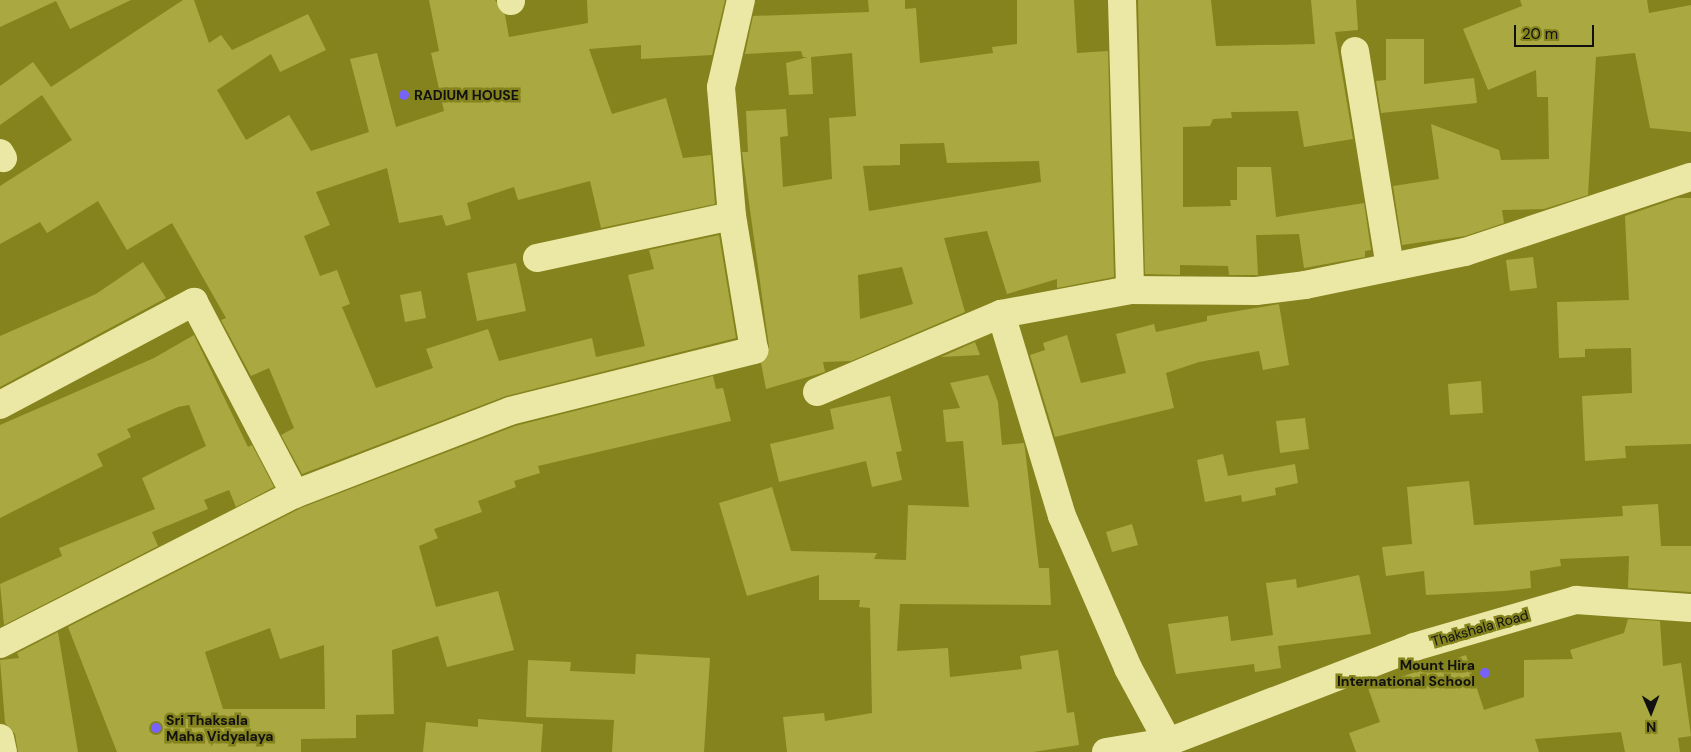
<!DOCTYPE html>
<html>
<head>
<meta charset="utf-8">
<style>
  body { margin:0 }
  #map { position:relative; width:1691px; height:752px; overflow:hidden; background:#84831d; font-family:"DM Sans",sans-serif }
  div>[style] { position:absolute }
  .building>* { inset:0; background:#aaa941 }
  .minor>* { height:28px; margin:-14px; padding:0 14px; transform-origin:14px; border-radius:14px; background:#eae8a4 }
  .dots>* { width:14px; height:14px; translate:-50% -50%; box-sizing:border-box; border:2px solid #84831d; border-radius:50% }
  span { translate:-50% -50%; white-space:nowrap; text-align:center; line-height:1.15; -webkit-text-stroke:5px #84831d; paint-order:stroke }
  .poi-label { font-size:14px; color:#111; font-weight:700 }
  .left { translate:0 -50%; text-align:left }
  .right { translate:-100% -50%; text-align:right }
  .street-label { font-size:14px; color:#111 }
  .north { position:absolute; left:1626px; top:687px; width:50px; height:50px; -webkit-text-stroke:4px #84831d; paint-order:stroke; rotate:179deg; font-size:14px; font-weight:700; line-height:20px; text-align:center; color:#111 }
  .north::after { content:''; display:block; margin:auto; width:18px; height:22px; background:#111; clip-path:polygon(50% 0,100% 100%,50% 72%,0 100%) }
  .scale { position:absolute; left:1514px; top:25px; width:80px; height:22px; box-sizing:border-box; border:2px solid #111; border-top:0; padding-left:6px; font-size:15px; line-height:18px; white-space:nowrap; color:#111; -webkit-text-stroke:4px #84831d; paint-order:stroke }
</style>
</head>
<body>
<div id="map">
  <div class="building">
    <i style="clip-path:polygon(0 0,131px 0,70px 29px,56px 1px,0 27px)"></i>
    <i style="clip-path:polygon(183px 0,194px 0,209px 43px,221px 35px,232px 50px,308px 14px,326px 50px,280px 72px,271px 54px,217px 90px,246px 140px,289px 115px,311px 151px,369px 132px,350px 59px,377px 53px,396px 127px,444px 111px,431px 53px,439px 51px,429px 0,495px 0,505px 15px,509px 37px,588px 23px,587px 0,725px 0,712px 55px,641px 59px,641px 45px,589px 49px,612px 114px,666px 98px,683px 158px,711px 155px,715px 204px,601px 228px,590px 181px,518px 200px,514px 187px,467px 203px,471px 219px,446px 226px,442px 215px,399px 223px,387px 168px,316px 192px,330px 225px,304px 236px,320px 276px,337px 270px,350px 304px,342px 307px,376px 388px,433px 368px,426px 349px,488px 329px,499px 361px,592px 338px,596px 357px,645px 346px,628px 275px,654px 269px,649px 250px,719px 235px,736px 338px,506px 396px,302px 474px,281px 435px,294px 428px,269px 368px,251px 376px,221px 320px,226px 318px,172px 223px,127px 250px,98px 201px,47px 233px,40px 222px,0 244px,0 186px,72px 140px,42px 95px,0 125px,0 86px,33px 62px,51px 87px)"></i>
    <i style="clip-path:polygon(evenodd,868px 0,905px 0,905px 9px,916px 8px,920px 63px,993px 53px,992px 47px,1017px 44px,1017px 0,1074px 0,1077px 53px,1108px 51px,1114px 277px,1057px 288px,1057px 279px,1007px 294px,987px 231px,944px 238px,965px 312px,851px 361px,823px 362px,825px 372px,766px 389px,761px 363px,769px 347px,742px 152px,748px 152px,746px 111px,786px 109px,788px 136px,780px 137px,783px 187px,832px 179px,829px 118px,856px 116px,852px 53px,811px 57px,813px 94px,789px 95px,786px 63px,808px 57px,803px 57px,801px 51px,745px 54px,753px 16px,869px 12px,868px 0,944px 143px,947px 163px,1039px 161px,1041px 182px,869px 211px,863px 166px,900px 165px,900px 144px,944px 143px,868px 0,902px 267px,913px 304px,860px 319px,858px 275px,902px 267px)"></i>
    <i style="clip-path:polygon(1138px 0,1211px 0,1216px 46px,1315px 44px,1311px 0,1356px 0,1358px 30px,1335px 32px,1353px 139px,1304px 147px,1298px 111px,1231px 112px,1232px 118px,1213px 119px,1210px 126px,1183px 127px,1183px 207px,1231px 206px,1230px 200px,1237px 200px,1237px 167px,1271px 167px,1276px 217px,1364px 203px,1371px 250px,1365px 251px,1365px 257px,1304px 268px,1299px 234px,1256px 235px,1258px 275px,1229px 275px,1228px 266px,1180px 265px,1180px 275px,1145px 274px)"></i>
    <i style="clip-path:polygon(1520px 0,1647px 0,1649px 13px,1691px 5px,1691px 132px,1650px 128px,1635px 53px,1596px 57px,1588px 195px,1544px 209px,1502px 210px,1504px 223px,1465px 236px,1402px 245px,1393px 186px,1439px 179px,1431px 124px,1499px 150px,1501px 160px,1549px 159px,1548px 97px,1537px 97px,1536px 70px,1488px 90px,1463px 29px,1522px 6px)"></i>
    <i style="clip-path:polygon(1386px 39px,1424px 39px,1424px 84px,1474px 78px,1477px 103px,1381px 113px,1376px 81px,1386px 80px)"></i>
    <i style="clip-path:polygon(1677px 198px,1691px 198px,1691px 444px,1625px 446px,1626px 458px,1585px 461px,1582px 396px,1632px 393px,1631px 348px,1585px 349px,1585px 357px,1559px 358px,1557px 302px,1629px 300px,1625px 216px)"></i>
    <i style="clip-path:polygon(1533px 257px,1537px 288px,1510px 291px,1506px 260px)"></i>
    <i style="clip-path:polygon(143px 262px,166px 298px,0 387px,0 336px,96px 294px)"></i>
    <i style="clip-path:polygon(516px 263px,526px 311px,477px 321px,467px 273px)"></i>
    <i style="clip-path:polygon(421px 291px,426px 318px,405px 322px,400px 295px)"></i>
    <i style="clip-path:polygon(1279px 304px,1289px 365px,1263px 370px,1259px 351px,1199px 362px,1166px 373px,1174px 408px,1055px 437px,1030px 355px,1045px 350px,1043px 343px,1067px 335px,1081px 383px,1126px 373px,1116px 334px,1154px 324px,1156px 332px,1207px 321px,1207px 316px)"></i>
    <i style="clip-path:polygon(194px 335px,248px 447px,252px 445px,274px 487px,236px 507px,229px 490px,204px 500px,208px 509px,152px 532px,158px 546px,4px 625px,0 584px,62px 556px,59px 548px,155px 509px,142px 478px,206px 446px,189px 405px,178px 407px,127px 429px,131px 437px,97px 454px,103px 466px,0 518px,0 425px,154px 358px)"></i>
    <i style="clip-path:polygon(975px 342px,980px 355px,941px 357px)"></i>
    <i style="clip-path:polygon(988px 375px,998px 402px,1002px 445px,1024px 443px,1025px 449px,1039px 568px,1049px 568px,1051px 605px,900px 604px,897px 651px,948px 648px,950px 677px,1022px 669px,1020px 656px,1058px 650px,1067px 713px,1074px 712px,1079px 745px,1033px 752px,787px 752px,783px 717px,824px 713px,825px 721px,872px 713px,870px 608px,859px 607px,860px 600px,819px 600px,819px 575px,747px 596px,719px 503px,772px 487px,791px 551px,877px 553px,874px 559px,906px 560px,908px 505px,969px 507px,963px 441px,946px 442px,943px 410px,960px 408px,950px 383px)"></i>
    <i style="clip-path:polygon(evenodd,713px 376px,716px 389px,723px 388px,731px 421px,538px 466px,540px 473px,514px 481px,516px 487px,478px 501px,482px 512px,434px 529px,438px 538px,419px 546px,436px 607px,498px 591px,514px 650px,447px 667px,438px 636px,392px 650px,394px 714px,356px 715px,356px 738px,301px 739px,301px 752px,117px 752px,68px 627px,301px 508px,515px 426px,713px 376px,270px 628px,280px 659px,324px 645px,325px 709px,223px 709px,205px 652px,270px 628px)"></i>
    <i style="clip-path:polygon(1481px 381px,1483px 413px,1450px 415px,1448px 384px)"></i>
    <i style="clip-path:polygon(890px 396px,902px 451px,896px 452px,902px 480px,872px 487px,866px 461px,779px 482px,770px 444px,834px 429px,830px 409px)"></i>
    <i style="clip-path:polygon(1305px 418px,1309px 449px,1280px 453px,1276px 421px)"></i>
    <i style="clip-path:polygon(1223px 454px,1228px 476px,1295px 464px,1298px 483px,1275px 488px,1276px 495px,1242px 502px,1241px 495px,1205px 502px,1197px 460px)"></i>
    <i style="clip-path:polygon(1469px 481px,1474px 525px,1623px 516px,1622px 506px,1658px 504px,1661px 546px,1691px 546px,1691px 592px,1628px 588px,1629px 556px,1560px 559px,1561px 566px,1530px 571px,1531px 588px,1504px 591px,1426px 595px,1424px 571px,1386px 576px,1382px 547px,1412px 544px,1407px 487px)"></i>
    <i style="clip-path:polygon(1132px 524px,1138px 545px,1112px 552px,1106px 532px)"></i>
    <i style="clip-path:polygon(1359px 575px,1371px 634px,1278px 646px,1281px 668px,1255px 672px,1254px 664px,1176px 674px,1168px 624px,1228px 616px,1231px 641px,1273px 635px,1266px 583px,1296px 579px,1297px 588px)"></i>
    <i style="clip-path:polygon(1628px 619px,1660px 621px,1663px 666px,1681px 663px,1691px 736px,1678px 738px,1680px 752px,1625px 752px,1621px 732px,1535px 739px,1539px 752px,1356px 752px,1349px 733px,1380px 722px,1368px 688px,1466px 655px,1484px 710px,1524px 697px,1524px 660px,1573px 659px,1570px 650px,1624px 633px)"></i>
    <i style="clip-path:polygon(58px 632px,78px 752px,18px 752px,15px 734px,5px 723px,0 660px,19px 658px,17px 653px)"></i>
    <i style="clip-path:polygon(636px 654px,710px 658px,704px 752px,612px 752px,614px 720px,526px 717px,528px 660px,571px 662px,570px 671px,635px 674px)"></i>
    <i style="clip-path:polygon(478px 719px,543px 724px,541px 752px,423px 752px,426px 722px,478px 727px)"></i>
  </div>
  <div class="minor">
    <i style="left:511px;top:0;width:1px;rotate:90deg"></i>
    <i style="left:1122px;top:0;width:290px;rotate:88.4deg"></i>
    <i style="left:1355px;top:51px;width:219px;rotate:80.8deg"></i>
    <i style="left:0;top:153px;width:6px;rotate:59deg"></i>
    <i style="left:537px;top:258px;width:199px;rotate:-12.2deg"></i>
    <i style="left:1001px;top:314px;width:211px;rotate:73.2deg"></i>
    <i style="left:1062px;top:516px;width:166px;rotate:66.5deg"></i>
    <i style="left:1128px;top:668px;width:84px;rotate:61.6deg"></i>
    <i style="left:817px;top:392px;width:200px;rotate:-23deg"></i>
    <i style="left:1001px;top:314px;width:131px;rotate:-10.5deg"></i>
    <i style="left:1130px;top:290px;width:126px;rotate:0.5deg"></i>
    <i style="left:1256px;top:291px;width:49px;rotate:-7deg"></i>
    <i style="left:1305px;top:285px;width:163px;rotate:-11.7deg"></i>
    <i style="left:1465px;top:252px;width:238px;rotate:-18.4deg"></i>
    <i style="left:0;top:405px;width:220px;rotate:-28deg"></i>
    <i style="left:194px;top:302px;width:217px;rotate:62.3deg"></i>
    <i style="left:0;top:644px;width:331px;rotate:-27deg"></i>
    <i style="left:295px;top:494px;width:230px;rotate:-21.1deg"></i>
    <i style="left:510px;top:411px;width:252px;rotate:-14deg"></i>
    <i style="left:754px;top:350px;width:136px;rotate:-99.3deg"></i>
    <i style="left:732px;top:216px;width:129px;rotate:-94.9deg"></i>
    <i style="left:721px;top:87px;width:89px;rotate:-77.1deg"></i>
    <i style="left:0;top:738px;width:14px;rotate:78deg"></i>
    <i style="left:1106px;top:752px;width:63px;rotate:-9.2deg"></i>
    <i style="left:1168px;top:742px;width:264px;rotate:-21.1deg"></i>
    <i style="left:1414px;top:647px;width:169px;rotate:-16.2deg"></i>
    <i style="left:1576px;top:600px;width:115px;rotate:4deg"></i>
  </div>
  <div class="dots">
    <i style="left:404px;top:95px;background:#7762fa"></i>
    <i style="left:1485px;top:673px;background:#7762fa"></i>
    <i style="left:156px;top:728px;background:#7762fa"></i>
  </div>
  <div class="poi-label">
    <span class="left" style="left:414px;top:95px">RADIUM HOUSE</span>
    <span class="right" style="left:1475px;top:673px">Mount Hira<br>International School</span>
    <span class="left" style="left:166px;top:728px">Sri Thaksala<br>Maha Vidyalaya</span>
  </div>
  <div class="street-label">
    <span style="left:1480px;top:628px;rotate:-16deg">Thakshala Road</span>
  </div>
  <div class="north">N</div>
  <div class="scale">20 m</div>
</div>
</body>
</html>
